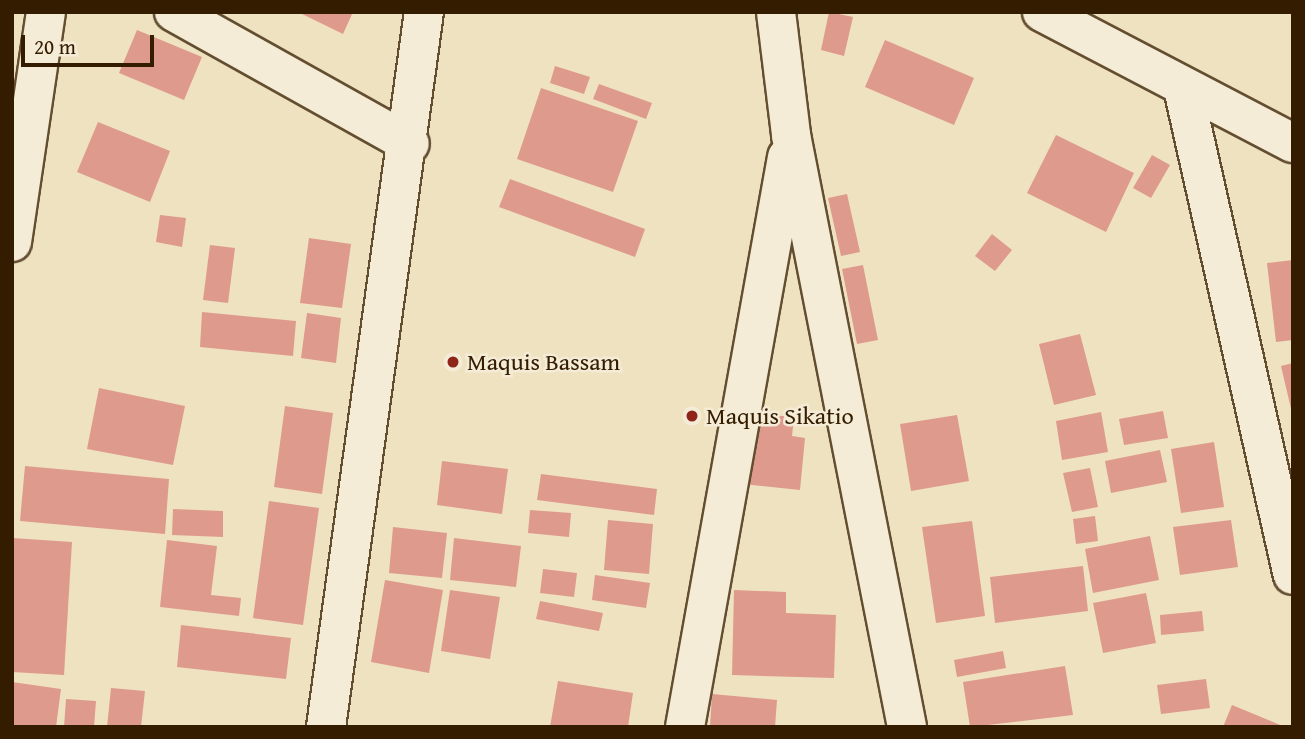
<!DOCTYPE html>
<html>
<head>
<meta charset="utf-8">
<style>
  body { margin:0 }
  #map { position:relative; width:1305px; height:739px; overflow:hidden; background:#efe2c1; font-family:"Gentium Book Plus",serif }
  div>[style] { position:absolute }
  .building>* { inset:0; background:#de9a8d }
  .roads { filter:drop-shadow(2px 0 #634e30) drop-shadow(-2px 0 #634e30) drop-shadow(0 2px #634e30) drop-shadow(0 -2px #634e30) }
  .minor>* { height:38px; margin:-19px; padding:0 19px; transform-origin:19px; border-radius:19px; background:#f5ecd7 }
  .tertiary>* { height:38px; margin:-19px; padding:0 19px; transform-origin:19px; border-radius:19px; background:#f5ecd7 }
  .dots>* { width:19px; height:19px; translate:-50% -50%; box-sizing:border-box; border:4px solid #f5ecd7; border-radius:50% }
  span { translate:-50% -50%; white-space:nowrap; text-align:center; line-height:1.15; -webkit-text-stroke:5px #f5ecd7; paint-order:stroke }
  .poi-label { font-size:24px; color:#341c00 }
  .left { translate:0 -50%; text-align:left }
  .frame { position:absolute; inset:0; border:14px solid #341c00; pointer-events:none }
  .scale { position:absolute; left:21px; top:35px; width:133px; height:32px; box-sizing:border-box; border:4px solid #341c00; border-top:0; padding-left:9px; font-size:21px; line-height:24px; white-space:nowrap; color:#341c00; -webkit-text-stroke:5px #f5ecd7; paint-order:stroke }
</style>
</head>
<body>
<div id="map">
  <div class="building">
    <i style="clip-path:polygon(298px 12px,353px 12px,343px 34px)"></i>
    <i style="clip-path:polygon(829px 12px,853px 17px,844px 56px,821px 50px)"></i>
    <i style="clip-path:polygon(137px 30px,202px 57px,184px 100px,119px 73px)"></i>
    <i style="clip-path:polygon(885px 40px,974px 78px,954px 125px,865px 87px)"></i>
    <i style="clip-path:polygon(555px 66px,590px 77px,584px 94px,550px 83px)"></i>
    <i style="clip-path:polygon(599px 84px,652px 103px,646px 119px,593px 99px)"></i>
    <i style="clip-path:polygon(541px 88px,638px 121px,613px 192px,517px 159px)"></i>
    <i style="clip-path:polygon(98px 122px,170px 151px,150px 202px,77px 172px)"></i>
    <i style="clip-path:polygon(1056px 135px,1134px 173px,1106px 232px,1027px 193px)"></i>
    <i style="clip-path:polygon(1152px 155px,1170px 165px,1151px 198px,1133px 188px)"></i>
    <i style="clip-path:polygon(510px 179px,645px 229px,635px 257px,499px 207px)"></i>
    <i style="clip-path:polygon(847px 194px,860px 252px,841px 256px,828px 198px)"></i>
    <i style="clip-path:polygon(160px 215px,186px 218px,182px 247px,156px 242px)"></i>
    <i style="clip-path:polygon(992px 234px,1012px 250px,995px 271px,975px 256px)"></i>
    <i style="clip-path:polygon(309px 238px,351px 244px,342px 308px,300px 303px)"></i>
    <i style="clip-path:polygon(210px 245px,235px 248px,228px 303px,203px 300px)"></i>
    <i style="clip-path:polygon(1293px 260px,1293px 340px,1276px 342px,1267px 263px)"></i>
    <i style="clip-path:polygon(863px 265px,878px 340px,857px 344px,842px 269px)"></i>
    <i style="clip-path:polygon(202px 312px,296px 321px,293px 356px,200px 347px)"></i>
    <i style="clip-path:polygon(307px 313px,341px 318px,336px 363px,301px 358px)"></i>
    <i style="clip-path:polygon(1080px 334px,1096px 395px,1054px 405px,1039px 344px)"></i>
    <i style="clip-path:polygon(1293px 363px,1293px 413px,1292px 413px,1281px 366px)"></i>
    <i style="clip-path:polygon(99px 388px,185px 406px,173px 465px,87px 449px)"></i>
    <i style="clip-path:polygon(285px 406px,333px 413px,322px 494px,274px 487px)"></i>
    <i style="clip-path:polygon(1163px 411px,1168px 438px,1124px 445px,1119px 419px)"></i>
    <i style="clip-path:polygon(1101px 412px,1108px 452px,1062px 460px,1056px 421px)"></i>
    <i style="clip-path:polygon(749px 413px,794px 417px,792px 436px,805px 438px,800px 490px,742px 484px)"></i>
    <i style="clip-path:polygon(957px 415px,969px 481px,911px 491px,900px 424px)"></i>
    <i style="clip-path:polygon(1214px 442px,1224px 507px,1181px 513px,1171px 449px)"></i>
    <i style="clip-path:polygon(1160px 450px,1167px 482px,1111px 493px,1105px 461px)"></i>
    <i style="clip-path:polygon(442px 461px,508px 469px,502px 514px,437px 505px)"></i>
    <i style="clip-path:polygon(25px 466px,169px 479px,165px 534px,20px 521px)"></i>
    <i style="clip-path:polygon(1090px 468px,1098px 507px,1072px 512px,1063px 473px)"></i>
    <i style="clip-path:polygon(541px 474px,657px 489px,654px 515px,537px 500px)"></i>
    <i style="clip-path:polygon(269px 501px,319px 508px,303px 625px,253px 618px)"></i>
    <i style="clip-path:polygon(173px 509px,223px 511px,223px 537px,172px 535px)"></i>
    <i style="clip-path:polygon(530px 510px,571px 513px,569px 537px,528px 533px)"></i>
    <i style="clip-path:polygon(1095px 516px,1098px 541px,1076px 544px,1073px 519px)"></i>
    <i style="clip-path:polygon(608px 520px,653px 524px,649px 574px,604px 570px)"></i>
    <i style="clip-path:polygon(1231px 520px,1238px 567px,1180px 575px,1173px 527px)"></i>
    <i style="clip-path:polygon(972px 521px,985px 616px,936px 623px,922px 527px)"></i>
    <i style="clip-path:polygon(393px 527px,447px 533px,442px 578px,389px 573px)"></i>
    <i style="clip-path:polygon(1150px 536px,1159px 580px,1093px 593px,1085px 549px)"></i>
    <i style="clip-path:polygon(12px 538px,72px 542px,64px 675px,12px 672px)"></i>
    <i style="clip-path:polygon(454px 538px,521px 546px,516px 587px,450px 580px)"></i>
    <i style="clip-path:polygon(167px 540px,217px 546px,211px 595px,241px 598px,239px 616px,160px 607px)"></i>
    <i style="clip-path:polygon(1083px 566px,1088px 611px,995px 623px,990px 577px)"></i>
    <i style="clip-path:polygon(543px 569px,577px 573px,574px 597px,540px 593px)"></i>
    <i style="clip-path:polygon(595px 575px,650px 583px,646px 608px,592px 600px)"></i>
    <i style="clip-path:polygon(385px 580px,443px 590px,429px 673px,371px 662px)"></i>
    <i style="clip-path:polygon(450px 590px,500px 597px,490px 659px,441px 651px)"></i>
    <i style="clip-path:polygon(734px 590px,786px 592px,786px 613px,836px 615px,834px 678px,732px 675px)"></i>
    <i style="clip-path:polygon(1146px 593px,1156px 643px,1103px 653px,1093px 603px)"></i>
    <i style="clip-path:polygon(540px 601px,603px 613px,599px 631px,536px 619px)"></i>
    <i style="clip-path:polygon(1202px 611px,1204px 631px,1161px 635px,1160px 615px)"></i>
    <i style="clip-path:polygon(181px 625px,291px 638px,286px 679px,177px 667px)"></i>
    <i style="clip-path:polygon(1003px 651px,1006px 668px,957px 677px,954px 660px)"></i>
    <i style="clip-path:polygon(1065px 666px,1073px 715px,970px 727px,963px 682px)"></i>
    <i style="clip-path:polygon(1206px 679px,1210px 708px,1161px 714px,1157px 685px)"></i>
    <i style="clip-path:polygon(558px 681px,633px 693px,628px 727px,550px 727px)"></i>
    <i style="clip-path:polygon(12px 682px,61px 689px,56px 727px,12px 727px)"></i>
    <i style="clip-path:polygon(111px 688px,145px 691px,141px 727px,107px 727px)"></i>
    <i style="clip-path:polygon(712px 694px,777px 700px,775px 727px,710px 727px)"></i>
    <i style="clip-path:polygon(66px 699px,96px 701px,94px 727px,64px 727px)"></i>
    <i style="clip-path:polygon(1232px 705px,1285px 727px,1223px 727px)"></i>
  </div>
  <div class="roads">
    <div class="minor">
      <i style="left:174px;top:12px;width:270px;rotate:29.2deg"></i>
      <i style="left:776px;top:12px;width:124px;rotate:83deg"></i>
      <i style="left:791px;top:135px;width:603px;rotate:78.91deg"></i>
      <i style="left:1183px;top:88px;width:499px;rotate:77.3deg"></i>
      <i style="left:12px;top:242px;width:232px;rotate:-81.6deg"></i>
      <i style="left:326px;top:727px;width:722px;rotate:-82.2deg"></i>
      <i style="left:685px;top:727px;width:579px;rotate:-79.85deg"></i>
    </div>
    <div class="tertiary">
      <i style="left:1042px;top:12px;width:283px;rotate:27.6deg"></i>
    </div>
  </div>
  <div class="dots">
    <i style="left:453px;top:362px;background:#8f2418"></i>
    <i style="left:692px;top:416px;background:#8f2418"></i>
  </div>
  <div class="poi-label">
    <span class="left" style="left:467px;top:362px">Maquis Bassam</span>
    <span class="left" style="left:706px;top:416px">Maquis Sikatio</span>
  </div>
  <div class="frame"></div>
  <div class="scale">20 m</div>
</div>
</body>
</html>
